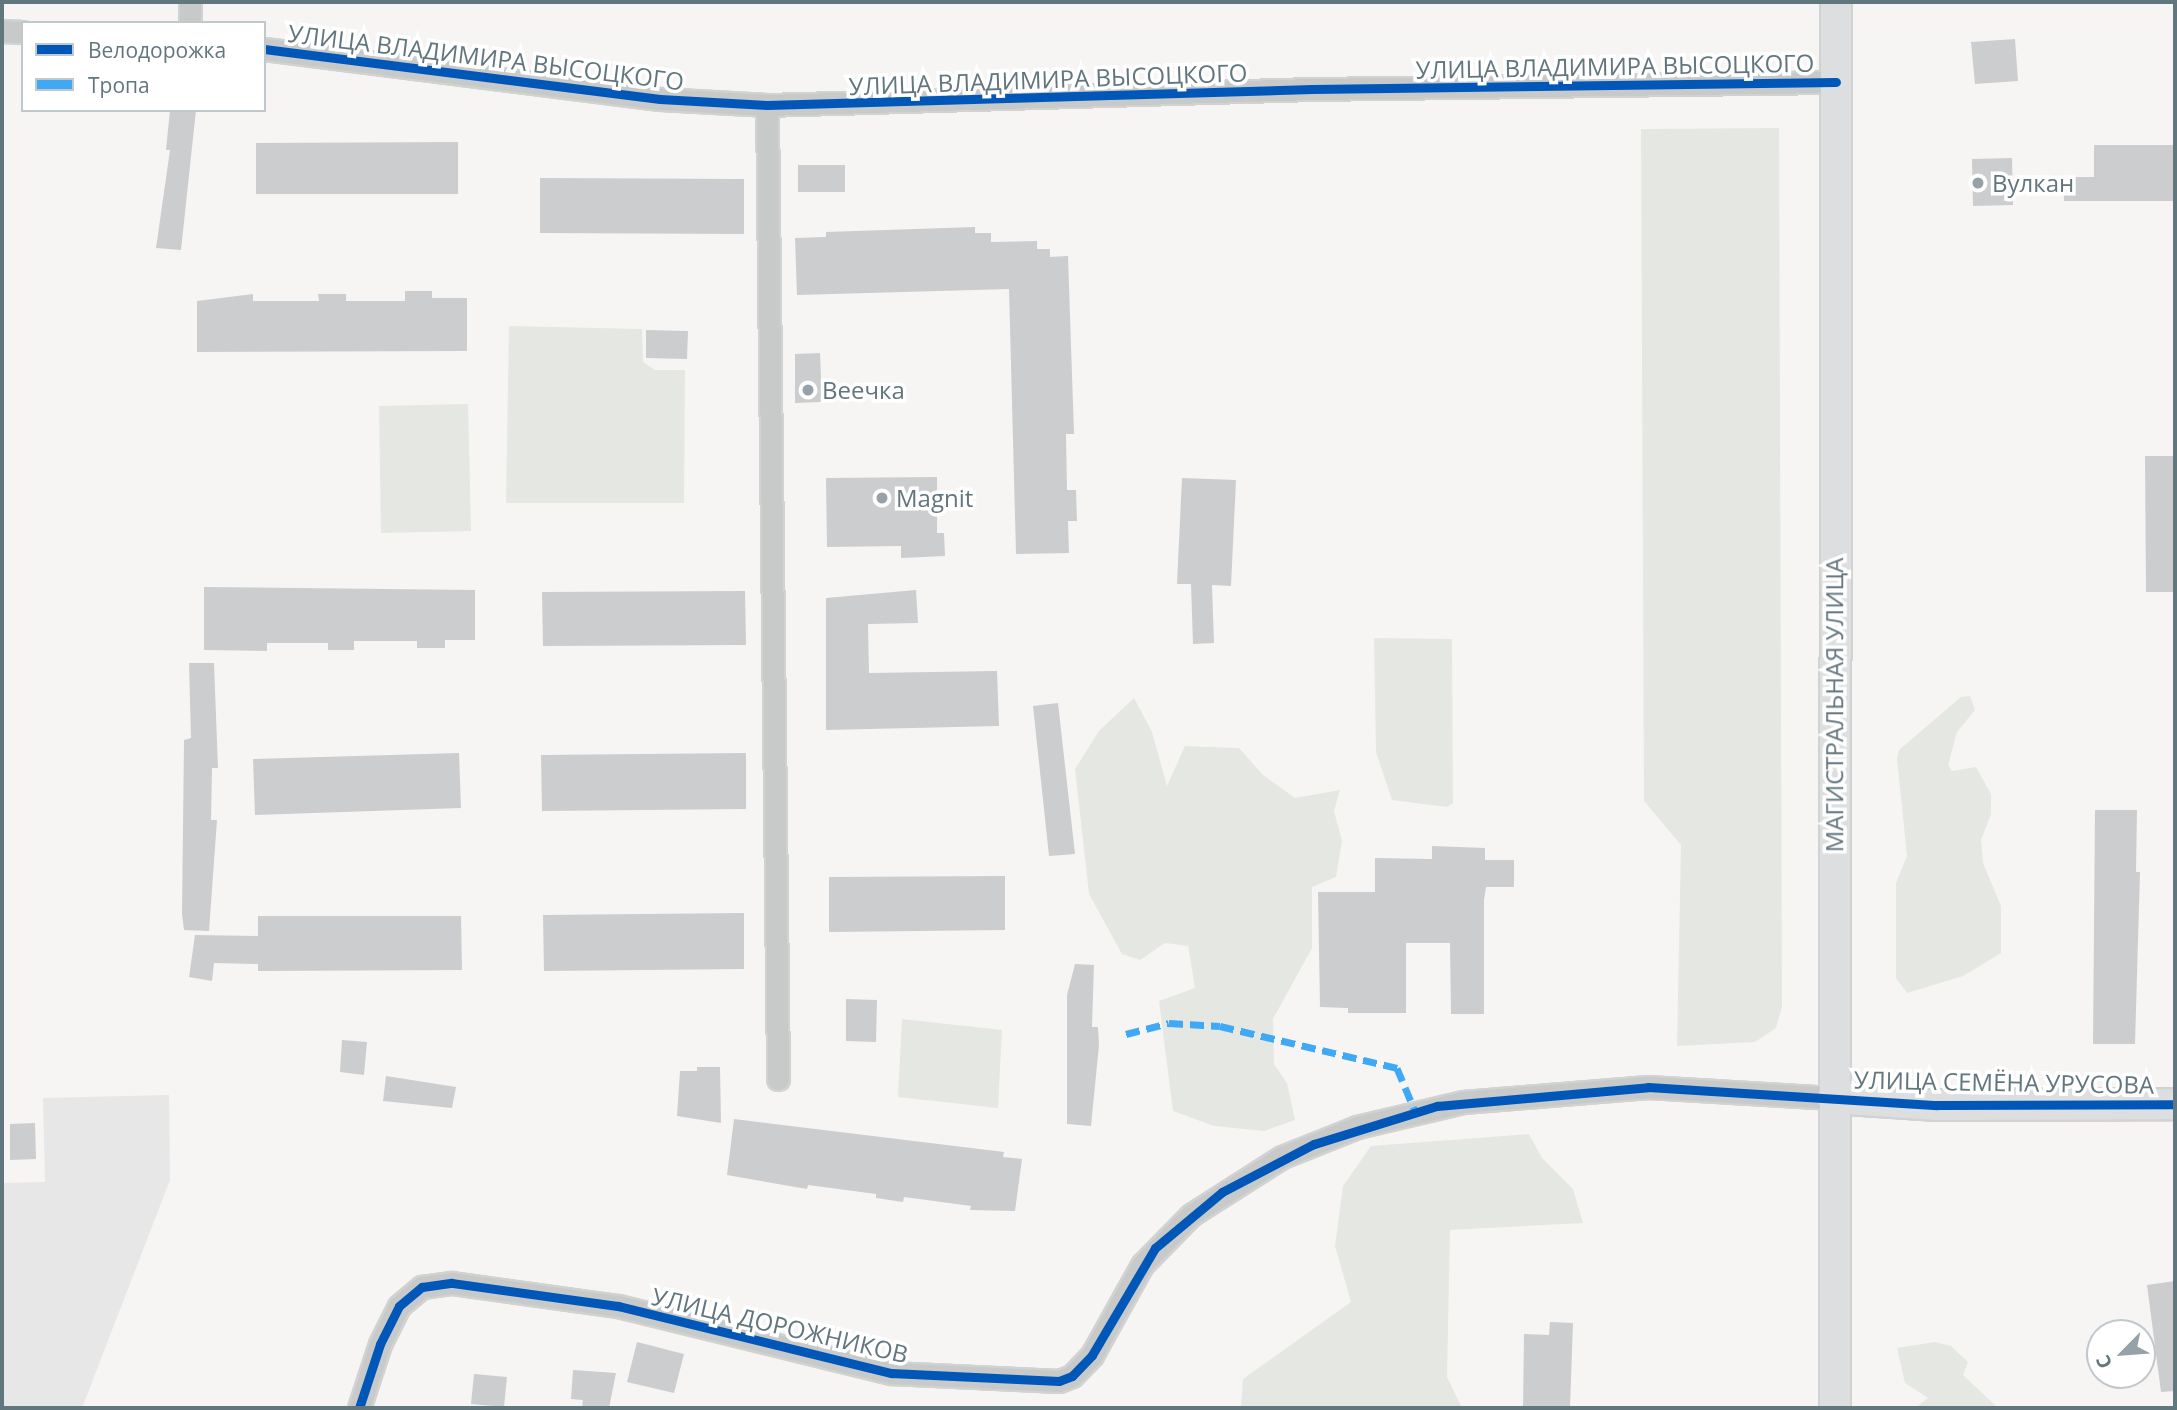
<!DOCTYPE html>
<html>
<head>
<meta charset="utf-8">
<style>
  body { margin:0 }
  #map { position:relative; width:2177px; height:1410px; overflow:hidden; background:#f6f5f4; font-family:"Open Sans",sans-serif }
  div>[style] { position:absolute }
  .built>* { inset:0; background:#e6e7e6 }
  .green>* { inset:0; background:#e5e7e2 }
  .building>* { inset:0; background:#cccdce }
  .roads { filter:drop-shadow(2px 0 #d1d2d2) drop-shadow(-2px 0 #d1d2d2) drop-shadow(0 2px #d1d2d2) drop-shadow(0 -2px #d1d2d2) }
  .street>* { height:21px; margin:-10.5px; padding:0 10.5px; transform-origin:10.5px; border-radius:10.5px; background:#c8caca }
  .secondary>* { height:30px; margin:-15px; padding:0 15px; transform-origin:15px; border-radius:15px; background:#dddedf }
  .quiet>* { height:7px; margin-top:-3.5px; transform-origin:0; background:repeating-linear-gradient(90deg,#3fa9f5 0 14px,transparent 0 21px) }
  .cycleway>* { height:9px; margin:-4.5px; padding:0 4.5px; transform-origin:4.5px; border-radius:4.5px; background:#0057b8 }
  .dots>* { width:19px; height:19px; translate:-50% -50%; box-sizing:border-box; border:4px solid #fff; border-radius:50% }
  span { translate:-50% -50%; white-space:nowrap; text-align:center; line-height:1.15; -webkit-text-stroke:7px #fff; paint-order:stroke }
  .street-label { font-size:24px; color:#62767e }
  .poi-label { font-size:24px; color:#62767e }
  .left { translate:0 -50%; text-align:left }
  .frame { position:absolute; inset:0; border:4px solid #62767e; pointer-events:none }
  .legend { position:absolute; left:21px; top:21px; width:245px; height:91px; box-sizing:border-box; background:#fff; border:2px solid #c0c8cb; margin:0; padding:9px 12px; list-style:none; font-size:21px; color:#62767e }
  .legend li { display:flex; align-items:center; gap:14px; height:35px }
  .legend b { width:35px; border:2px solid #c0c8cb }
  .north { position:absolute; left:2086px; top:1319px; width:70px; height:70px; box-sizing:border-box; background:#fff; border:2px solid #c0c8cb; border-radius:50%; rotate:245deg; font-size:19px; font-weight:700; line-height:28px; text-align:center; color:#62767e }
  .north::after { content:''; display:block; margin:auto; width:24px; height:32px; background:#96a2a7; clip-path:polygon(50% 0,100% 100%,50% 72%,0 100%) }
</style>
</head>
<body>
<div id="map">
  <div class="built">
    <i style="clip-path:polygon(169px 1095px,170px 1180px,82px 1408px,2px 1408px,2px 1183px,45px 1182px,43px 1098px)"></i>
  </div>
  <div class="green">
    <i style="clip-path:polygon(1779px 128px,1782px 1007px,1776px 1028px,1755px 1042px,1677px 1046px,1681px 845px,1644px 801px,1641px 129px)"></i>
    <i style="clip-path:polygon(509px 326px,642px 329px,643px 362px,655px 370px,685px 370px,684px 503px,506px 503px)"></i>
    <i style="clip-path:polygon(468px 404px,471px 531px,381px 533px,379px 406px)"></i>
    <i style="clip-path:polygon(1374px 638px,1452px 639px,1453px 803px,1447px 807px,1392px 800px,1376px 752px)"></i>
    <i style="clip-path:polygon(1970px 696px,1975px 710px,1957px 732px,1948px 765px,1952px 771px,1976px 767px,1991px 794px,1991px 814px,1981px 840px,1983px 863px,2001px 906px,2001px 953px,1963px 976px,1907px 993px,1896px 978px,1896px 883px,1907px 856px,1897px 758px,1899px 750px,1961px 697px)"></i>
    <i style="clip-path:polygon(1134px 698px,1152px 732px,1167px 786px,1185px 746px,1208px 747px,1239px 748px,1263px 775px,1295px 798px,1340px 790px,1334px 811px,1342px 841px,1336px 877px,1312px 887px,1312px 948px,1273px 1019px,1274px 1064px,1287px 1083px,1295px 1120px,1264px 1131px,1214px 1126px,1173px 1111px,1159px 1001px,1195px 988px,1188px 946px,1165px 943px,1140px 960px,1122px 954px,1089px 894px,1075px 769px,1099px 731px)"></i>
    <i style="clip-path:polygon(902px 1019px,1002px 1030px,998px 1108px,898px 1097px)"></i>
    <i style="clip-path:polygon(1529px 1134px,1542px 1158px,1573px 1189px,1583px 1223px,1450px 1230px,1447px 1377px,1462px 1408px,1241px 1408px,1243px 1379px,1351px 1302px,1335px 1246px,1343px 1186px,1371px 1146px)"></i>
    <i style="clip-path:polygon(1935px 1342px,1951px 1346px,1968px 1362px,1963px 1375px,1998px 1408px,1915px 1408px,1928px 1398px,1905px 1383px,1897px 1348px)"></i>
  </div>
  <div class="building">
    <i style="clip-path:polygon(2015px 39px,2018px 81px,1975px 84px,1971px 42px)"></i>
    <i style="clip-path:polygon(170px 110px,196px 110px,181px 250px,156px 248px,170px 150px,166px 150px)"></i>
    <i style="clip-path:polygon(458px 142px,458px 194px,256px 194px,256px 143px)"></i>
    <i style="clip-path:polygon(2094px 145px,2175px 145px,2175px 201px,2064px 201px,2063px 177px,2094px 177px)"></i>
    <i style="clip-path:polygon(2012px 158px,2013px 205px,1973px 206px,1972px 159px)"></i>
    <i style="clip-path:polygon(798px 165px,845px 165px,845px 192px,798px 192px)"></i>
    <i style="clip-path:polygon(540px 178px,744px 179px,744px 234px,540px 233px)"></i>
    <i style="clip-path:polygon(975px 227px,975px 233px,991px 233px,991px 242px,1037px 241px,1037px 249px,1050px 249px,1050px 257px,1068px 256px,1074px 434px,1066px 434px,1067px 490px,1076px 490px,1077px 521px,1068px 521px,1069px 553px,1016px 554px,1009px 289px,797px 295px,795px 238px,826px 237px,826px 232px)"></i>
    <i style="clip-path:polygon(405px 291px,432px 291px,432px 298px,467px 298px,467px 351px,197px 352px,197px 301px,253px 294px,253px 301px,319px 301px,318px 294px,346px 294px,346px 301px,405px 301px)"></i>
    <i style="clip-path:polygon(646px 330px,688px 331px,687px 359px,646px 358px)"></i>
    <i style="clip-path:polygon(820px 353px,822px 402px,795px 403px,795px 354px)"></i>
    <i style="clip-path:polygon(2145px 456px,2175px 456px,2175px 592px,2146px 592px)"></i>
    <i style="clip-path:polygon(937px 477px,937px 533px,944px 533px,945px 556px,901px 558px,901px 546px,827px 547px,826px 478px)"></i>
    <i style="clip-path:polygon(1182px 478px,1236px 480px,1231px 586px,1212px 585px,1214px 643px,1193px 644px,1191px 584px,1177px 584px)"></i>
    <i style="clip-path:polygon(204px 587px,475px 590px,475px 640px,445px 640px,445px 648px,417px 648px,417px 641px,354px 641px,354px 650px,328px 650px,328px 643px,267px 643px,267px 651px,204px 650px)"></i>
    <i style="clip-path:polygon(916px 590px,918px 623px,868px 624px,869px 673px,997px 671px,999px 726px,826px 730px,826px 598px)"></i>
    <i style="clip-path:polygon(745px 591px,746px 645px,543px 646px,542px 592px)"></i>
    <i style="clip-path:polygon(189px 663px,214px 663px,218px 768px,212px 768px,211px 820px,217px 820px,209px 931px,184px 930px,182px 914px,184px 740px,191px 738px)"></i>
    <i style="clip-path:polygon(1058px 703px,1075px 854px,1049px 856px,1033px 706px)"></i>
    <i style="clip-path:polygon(459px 753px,461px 808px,255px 815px,253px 759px)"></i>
    <i style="clip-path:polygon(746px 753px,746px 809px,542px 811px,541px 755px)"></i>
    <i style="clip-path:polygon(2095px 810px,2137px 810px,2136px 872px,2140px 872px,2135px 1044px,2093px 1044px)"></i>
    <i style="clip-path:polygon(1432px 846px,1485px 848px,1485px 860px,1514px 860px,1514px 887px,1486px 887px,1484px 900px,1484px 1014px,1451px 1014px,1450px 943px,1406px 943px,1406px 1013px,1348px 1013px,1348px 1008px,1320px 1007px,1318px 892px,1375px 892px,1375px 858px,1432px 859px)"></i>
    <i style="clip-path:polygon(1005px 876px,1005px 930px,829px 932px,829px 877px)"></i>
    <i style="clip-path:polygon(744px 913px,744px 969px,544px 971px,543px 915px)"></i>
    <i style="clip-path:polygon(258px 916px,461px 916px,462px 970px,258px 971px,258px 964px,214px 963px,212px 981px,189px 977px,195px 935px,258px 936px)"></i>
    <i style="clip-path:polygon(1075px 964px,1094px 965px,1092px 1027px,1098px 1027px,1099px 1045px,1091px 1126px,1067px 1124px,1067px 995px)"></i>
    <i style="clip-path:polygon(846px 999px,877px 1000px,876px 1042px,846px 1041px)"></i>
    <i style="clip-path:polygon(342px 1040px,367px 1042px,364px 1075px,340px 1072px)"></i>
    <i style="clip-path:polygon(697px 1067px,720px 1067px,721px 1123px,677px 1116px,680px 1071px,697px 1071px)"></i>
    <i style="clip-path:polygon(386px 1076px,456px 1087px,452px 1108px,383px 1101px)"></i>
    <i style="clip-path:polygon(734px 1119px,1004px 1152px,1003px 1157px,1022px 1159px,1015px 1211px,970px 1210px,971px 1206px,904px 1197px,903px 1202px,876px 1198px,876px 1194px,808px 1185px,807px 1189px,727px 1175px)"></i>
    <i style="clip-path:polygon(35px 1123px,36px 1159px,10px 1160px,10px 1124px)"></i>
    <i style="clip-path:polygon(2175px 1281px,2175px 1391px,2161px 1392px,2147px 1285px)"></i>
    <i style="clip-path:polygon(1550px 1322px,1573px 1323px,1570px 1408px,1523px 1408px,1524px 1334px,1549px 1335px)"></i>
    <i style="clip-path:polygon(637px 1342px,684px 1354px,674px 1393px,627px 1382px)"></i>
    <i style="clip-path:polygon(573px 1370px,616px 1373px,609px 1408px,582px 1408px,583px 1400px,571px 1399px)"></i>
    <i style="clip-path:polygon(474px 1374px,507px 1377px,504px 1407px,471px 1404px)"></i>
  </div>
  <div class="roads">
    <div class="street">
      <i style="left:190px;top:2px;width:21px;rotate:90deg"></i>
      <i style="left:2px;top:31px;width:21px;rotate:3deg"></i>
      <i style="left:264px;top:49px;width:399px;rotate:7.2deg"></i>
      <i style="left:660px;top:99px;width:107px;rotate:3.2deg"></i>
      <i style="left:767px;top:105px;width:545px;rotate:-1.68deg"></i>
      <i style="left:1312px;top:89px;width:524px;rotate:-0.77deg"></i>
      <i style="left:767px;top:105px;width:974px;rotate:89.35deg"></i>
      <i style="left:359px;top:1408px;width:67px;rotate:-71.8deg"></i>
      <i style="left:380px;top:1344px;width:42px;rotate:-63.4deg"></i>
      <i style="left:399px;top:1306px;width:30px;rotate:-40deg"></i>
      <i style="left:422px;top:1287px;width:30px;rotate:-8deg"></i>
      <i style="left:452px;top:1283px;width:168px;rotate:7.9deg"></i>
      <i style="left:618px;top:1306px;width:281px;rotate:13.8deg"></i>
      <i style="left:891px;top:1373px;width:168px;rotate:2.7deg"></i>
      <i style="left:1059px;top:1381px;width:14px;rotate:-21deg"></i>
      <i style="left:1072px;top:1376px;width:29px;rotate:-46deg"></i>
      <i style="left:1092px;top:1355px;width:103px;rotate:-60.9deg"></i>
      <i style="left:1142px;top:1265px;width:70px;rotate:-45.6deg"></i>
      <i style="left:1191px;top:1215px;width:108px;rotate:-32.5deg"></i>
      <i style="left:1282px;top:1157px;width:81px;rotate:-21.8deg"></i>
      <i style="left:1357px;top:1127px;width:109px;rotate:-13.3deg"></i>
      <i style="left:1463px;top:1102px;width:186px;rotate:-4.6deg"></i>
      <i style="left:1648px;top:1087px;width:185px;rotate:3.4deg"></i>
    </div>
    <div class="secondary">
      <i style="left:1833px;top:1098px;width:104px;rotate:3.9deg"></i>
      <i style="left:1937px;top:1105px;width:238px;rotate:-0.2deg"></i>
      <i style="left:1835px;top:1408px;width:1406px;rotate:-89.96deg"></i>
    </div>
  </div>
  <div class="quiet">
    <i style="left:1126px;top:1034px;width:44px;rotate:-14.3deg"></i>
    <i style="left:1169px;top:1023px;width:51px;rotate:3.4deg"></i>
    <i style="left:1220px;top:1026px;width:182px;rotate:13.3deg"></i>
    <i style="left:1397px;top:1068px;width:47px;rotate:67.3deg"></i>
  </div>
  <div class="cycleway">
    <i style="left:264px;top:49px;width:399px;rotate:7.2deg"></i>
    <i style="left:660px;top:99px;width:107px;rotate:3.2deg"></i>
    <i style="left:767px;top:105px;width:545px;rotate:-1.68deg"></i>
    <i style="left:1312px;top:89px;width:524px;rotate:-0.77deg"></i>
    <i style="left:359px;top:1408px;width:67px;rotate:-71.8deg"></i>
    <i style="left:380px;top:1344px;width:42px;rotate:-63.4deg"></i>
    <i style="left:399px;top:1306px;width:30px;rotate:-40deg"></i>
    <i style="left:422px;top:1287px;width:30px;rotate:-8deg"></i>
    <i style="left:452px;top:1283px;width:168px;rotate:7.9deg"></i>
    <i style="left:618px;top:1306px;width:281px;rotate:13.8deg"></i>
    <i style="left:891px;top:1373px;width:168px;rotate:2.7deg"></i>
    <i style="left:1059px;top:1381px;width:14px;rotate:-21deg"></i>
    <i style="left:1072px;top:1376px;width:29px;rotate:-46deg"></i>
    <i style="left:1092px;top:1355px;width:124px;rotate:-59.5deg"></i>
    <i style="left:1155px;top:1248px;width:87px;rotate:-39.9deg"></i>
    <i style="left:1222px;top:1192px;width:104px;rotate:-27.6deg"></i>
    <i style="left:1314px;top:1144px;width:129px;rotate:-17.2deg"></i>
    <i style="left:1437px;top:1106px;width:212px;rotate:-5.1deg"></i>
    <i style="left:1648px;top:1087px;width:290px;rotate:3.6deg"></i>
    <i style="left:1937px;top:1105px;width:238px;rotate:-0.2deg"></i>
  </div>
  <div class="dots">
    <i style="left:1978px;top:183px;background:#96a2a7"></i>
    <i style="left:808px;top:390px;background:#96a2a7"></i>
    <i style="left:882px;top:498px;background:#96a2a7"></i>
  </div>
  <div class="street-label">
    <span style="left:486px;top:57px;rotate:7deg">УЛИЦА ВЛАДИМИРА ВЫСОЦКОГО</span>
    <span style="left:1615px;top:66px;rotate:-1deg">УЛИЦА ВЛАДИМИРА ВЫСОЦКОГО</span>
    <span style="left:1048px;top:79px;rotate:-2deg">УЛИЦА ВЛАДИМИРА ВЫСОЦКОГО</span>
    <span style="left:1834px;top:705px;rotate:-90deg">МАГИСТРАЛЬНАЯ УЛИЦА</span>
    <span style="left:2004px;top:1082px;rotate:1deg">УЛИЦА СЕМЁНА УРУСОВА</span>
    <span style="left:780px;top:1325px;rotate:13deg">УЛИЦА ДОРОЖНИКОВ</span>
  </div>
  <div class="poi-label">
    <span class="left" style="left:1992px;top:183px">Вулкан</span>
    <span class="left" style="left:822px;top:390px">Веечка</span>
    <span class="left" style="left:896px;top:498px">Magnit</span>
  </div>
  <div class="frame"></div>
  <ul class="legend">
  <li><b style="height:9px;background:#0057b8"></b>Велодорожка</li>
  <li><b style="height:9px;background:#3fa9f5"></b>Тропа</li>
  </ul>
  <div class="north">С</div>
</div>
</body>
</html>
